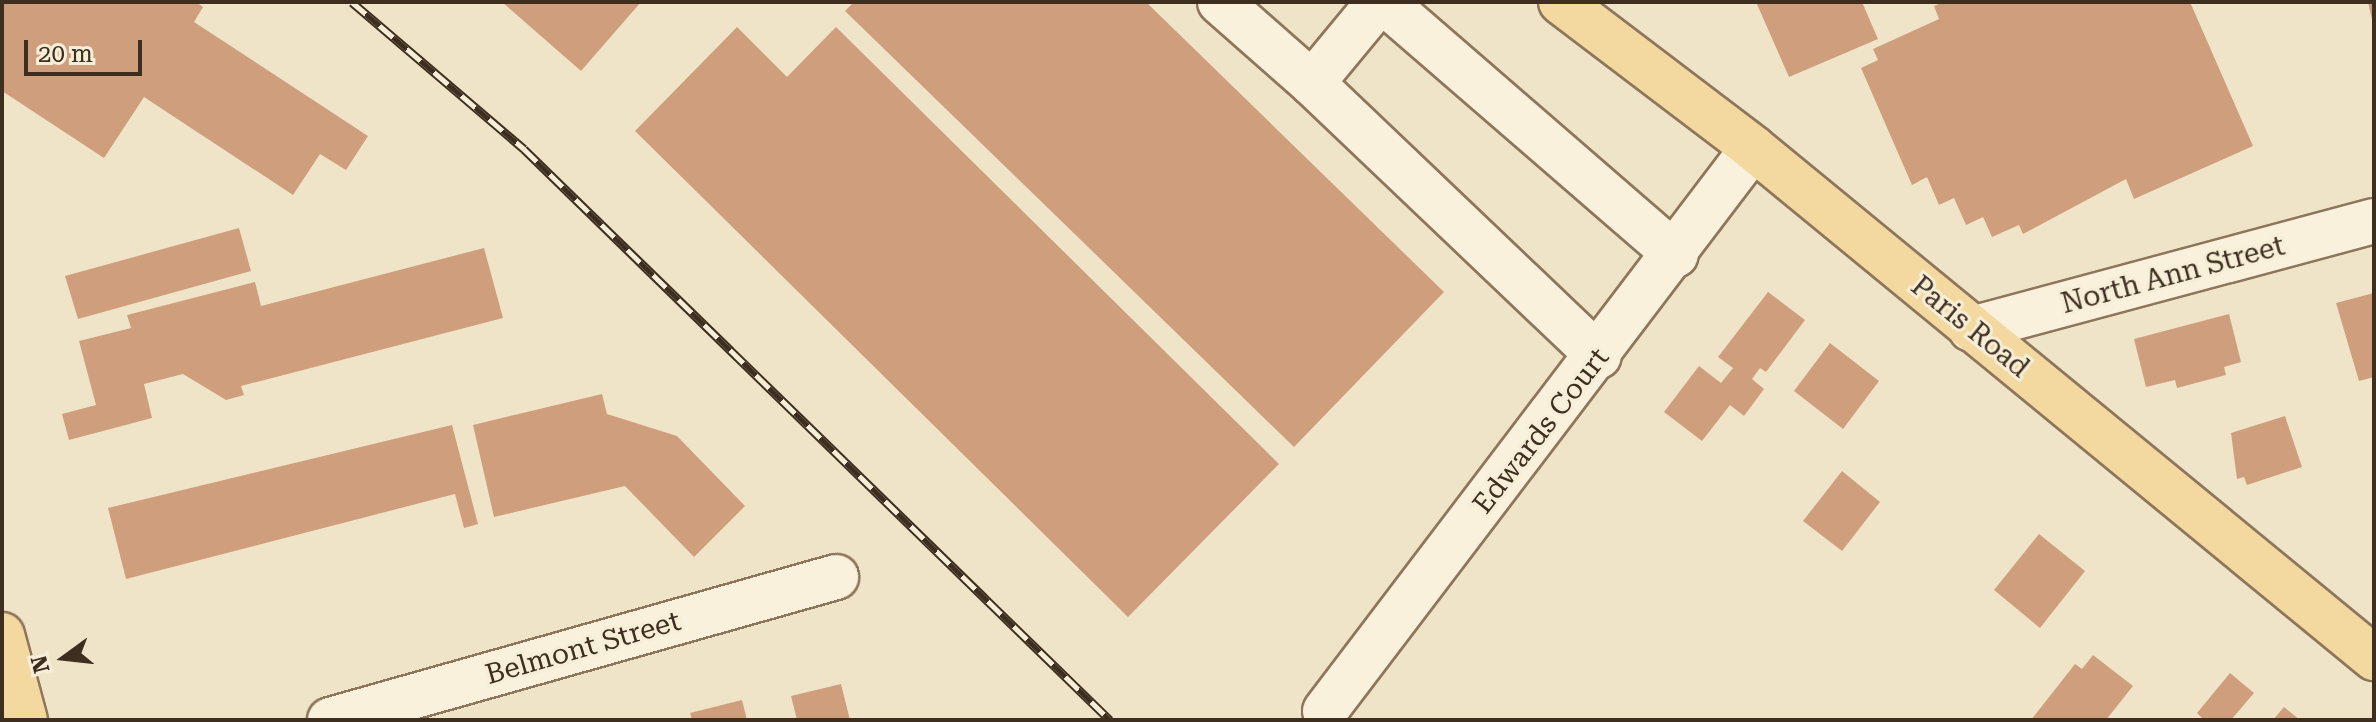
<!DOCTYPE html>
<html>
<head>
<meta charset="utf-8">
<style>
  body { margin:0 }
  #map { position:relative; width:2376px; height:722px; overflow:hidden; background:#f0e4c8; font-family:"Roboto Serif",serif }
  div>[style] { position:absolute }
  .building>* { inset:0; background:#cf9f7d }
  .roads { filter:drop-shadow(2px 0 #8d765c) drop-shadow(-2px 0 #8d765c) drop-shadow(0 2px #8d765c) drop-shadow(0 -2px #8d765c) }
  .minor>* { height:44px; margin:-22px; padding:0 22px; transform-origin:22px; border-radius:22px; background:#faf1dc }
  .major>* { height:44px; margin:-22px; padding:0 22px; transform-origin:22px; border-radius:22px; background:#f3d9a0 }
  .rail>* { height:9px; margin-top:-4.5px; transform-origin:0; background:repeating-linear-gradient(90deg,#f7eed8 0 18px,#3d2e20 0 36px); box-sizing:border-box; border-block:2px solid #3d2e20 }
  span { translate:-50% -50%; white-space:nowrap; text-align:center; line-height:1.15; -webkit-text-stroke:6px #f7eed8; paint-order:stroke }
  .street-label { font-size:28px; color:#3d2e20 }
  .frame { position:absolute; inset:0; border:4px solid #3d2e20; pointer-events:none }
  .north { position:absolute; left:24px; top:618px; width:80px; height:80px; -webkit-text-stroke:6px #f7eed8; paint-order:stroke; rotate:255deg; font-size:22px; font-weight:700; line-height:32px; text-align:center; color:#3d2e20 }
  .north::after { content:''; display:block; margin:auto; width:28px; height:36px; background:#3d2e20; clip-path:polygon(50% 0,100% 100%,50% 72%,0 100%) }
  .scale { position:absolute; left:24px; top:40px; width:118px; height:36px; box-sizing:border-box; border:4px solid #3d2e20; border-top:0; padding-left:10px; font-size:24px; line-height:28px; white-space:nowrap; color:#3d2e20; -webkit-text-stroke:6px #f7eed8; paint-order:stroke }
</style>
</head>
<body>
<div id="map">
  <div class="building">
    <i style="clip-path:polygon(2px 2px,196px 2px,203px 7px,194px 22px,368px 136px,346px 170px,320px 154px,293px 195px,144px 97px,104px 158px,2px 91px)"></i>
    <i style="clip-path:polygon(502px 2px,641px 2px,581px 71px)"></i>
    <i style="clip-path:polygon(854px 2px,1146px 2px,1444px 292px,1294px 447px,845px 11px)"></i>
    <i style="clip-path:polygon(1756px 2px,1862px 2px,1878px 39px,1789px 77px)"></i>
    <i style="clip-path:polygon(1944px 2px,2190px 2px,2253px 146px,2134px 199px,2126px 179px,2023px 234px,2019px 225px,1992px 237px,1983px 217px,1966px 225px,1954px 198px,1939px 205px,1927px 177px,1912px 185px,1861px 68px,1878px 60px,1873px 49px,1939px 19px,1934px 6px)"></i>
    <i style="clip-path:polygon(2368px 2px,2374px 2px,2374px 23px,2373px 24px)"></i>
    <i style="clip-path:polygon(737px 27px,787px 77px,836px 27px,1279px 464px,1128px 617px,635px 131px)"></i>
    <i style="clip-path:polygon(239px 228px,251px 271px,78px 319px,65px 276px)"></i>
    <i style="clip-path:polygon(484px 248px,503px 318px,241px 386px,244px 395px,226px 400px,183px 374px,144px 384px,152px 418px,69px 440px,62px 414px,96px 405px,79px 341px,131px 328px,127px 315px,255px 282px,261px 306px)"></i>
    <i style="clip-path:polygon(1768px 292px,1805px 320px,1766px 372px,1760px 368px,1752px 379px,1764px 389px,1744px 416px,1730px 405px,1702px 441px,1664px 412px,1699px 366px,1721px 383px,1733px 368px,1718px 357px)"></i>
    <i style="clip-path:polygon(2374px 293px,2374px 377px,2359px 381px,2336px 303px)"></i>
    <i style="clip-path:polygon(2229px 314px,2241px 362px,2224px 367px,2226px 375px,2177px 388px,2175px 380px,2146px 387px,2134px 339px)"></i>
    <i style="clip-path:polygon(1830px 343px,1879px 381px,1843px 429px,1794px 391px)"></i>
    <i style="clip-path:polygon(602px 394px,607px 414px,677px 436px,745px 506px,694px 557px,625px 486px,494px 517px,473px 425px)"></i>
    <i style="clip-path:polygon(2285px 416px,2302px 467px,2247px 485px,2244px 477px,2237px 479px,2231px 433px)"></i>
    <i style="clip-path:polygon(452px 425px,478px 524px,464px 528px,455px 494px,126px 579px,108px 508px)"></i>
    <i style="clip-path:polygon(1842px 471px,1880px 502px,1842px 551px,1803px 521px)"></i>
    <i style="clip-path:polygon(2039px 534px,2085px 571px,2040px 628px,1994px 590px)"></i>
    <i style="clip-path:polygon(2093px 655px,2133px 686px,2106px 720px,2031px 720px,2075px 664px,2082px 669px)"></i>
    <i style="clip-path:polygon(2230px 673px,2254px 693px,2231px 720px,2204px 720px,2197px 713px)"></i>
    <i style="clip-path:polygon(841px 684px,850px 720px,797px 720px,791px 696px)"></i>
    <i style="clip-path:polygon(742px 700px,747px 720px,692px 720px,690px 713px)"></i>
    <i style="clip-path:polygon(2284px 707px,2300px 720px,2273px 720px)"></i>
  </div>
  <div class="roads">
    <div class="minor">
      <i style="left:1220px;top:2px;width:123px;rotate:41.4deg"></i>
      <i style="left:1312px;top:83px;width:105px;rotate:-50.4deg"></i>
      <i style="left:1384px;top:2px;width:386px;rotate:40.9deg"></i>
      <i style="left:1312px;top:83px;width:396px;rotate:43.6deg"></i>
      <i style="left:1971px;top:329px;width:417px;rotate:-15deg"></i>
      <i style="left:1325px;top:711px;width:707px;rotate:-52.76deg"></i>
      <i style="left:330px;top:720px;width:526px;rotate:-15.78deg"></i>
    </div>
    <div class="major">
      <i style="left:1561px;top:2px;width:241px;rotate:37.2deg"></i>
      <i style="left:1753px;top:148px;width:804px;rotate:39.39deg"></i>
      <i style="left:2px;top:635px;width:88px;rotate:74.9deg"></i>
    </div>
  </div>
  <div class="rail">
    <i style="left:352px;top:2px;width:226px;rotate:40.5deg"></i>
    <i style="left:524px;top:149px;width:818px;rotate:44.26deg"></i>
  </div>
  <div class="street-label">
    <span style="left:2173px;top:275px;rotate:-15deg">North Ann Street</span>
    <span style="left:1970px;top:327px;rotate:39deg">Paris Road</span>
    <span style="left:1541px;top:431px;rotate:-52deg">Edwards Court</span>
    <span style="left:583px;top:648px;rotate:-16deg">Belmont Street</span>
  </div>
  <div class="frame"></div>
  <div class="north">N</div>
  <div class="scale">20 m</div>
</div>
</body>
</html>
